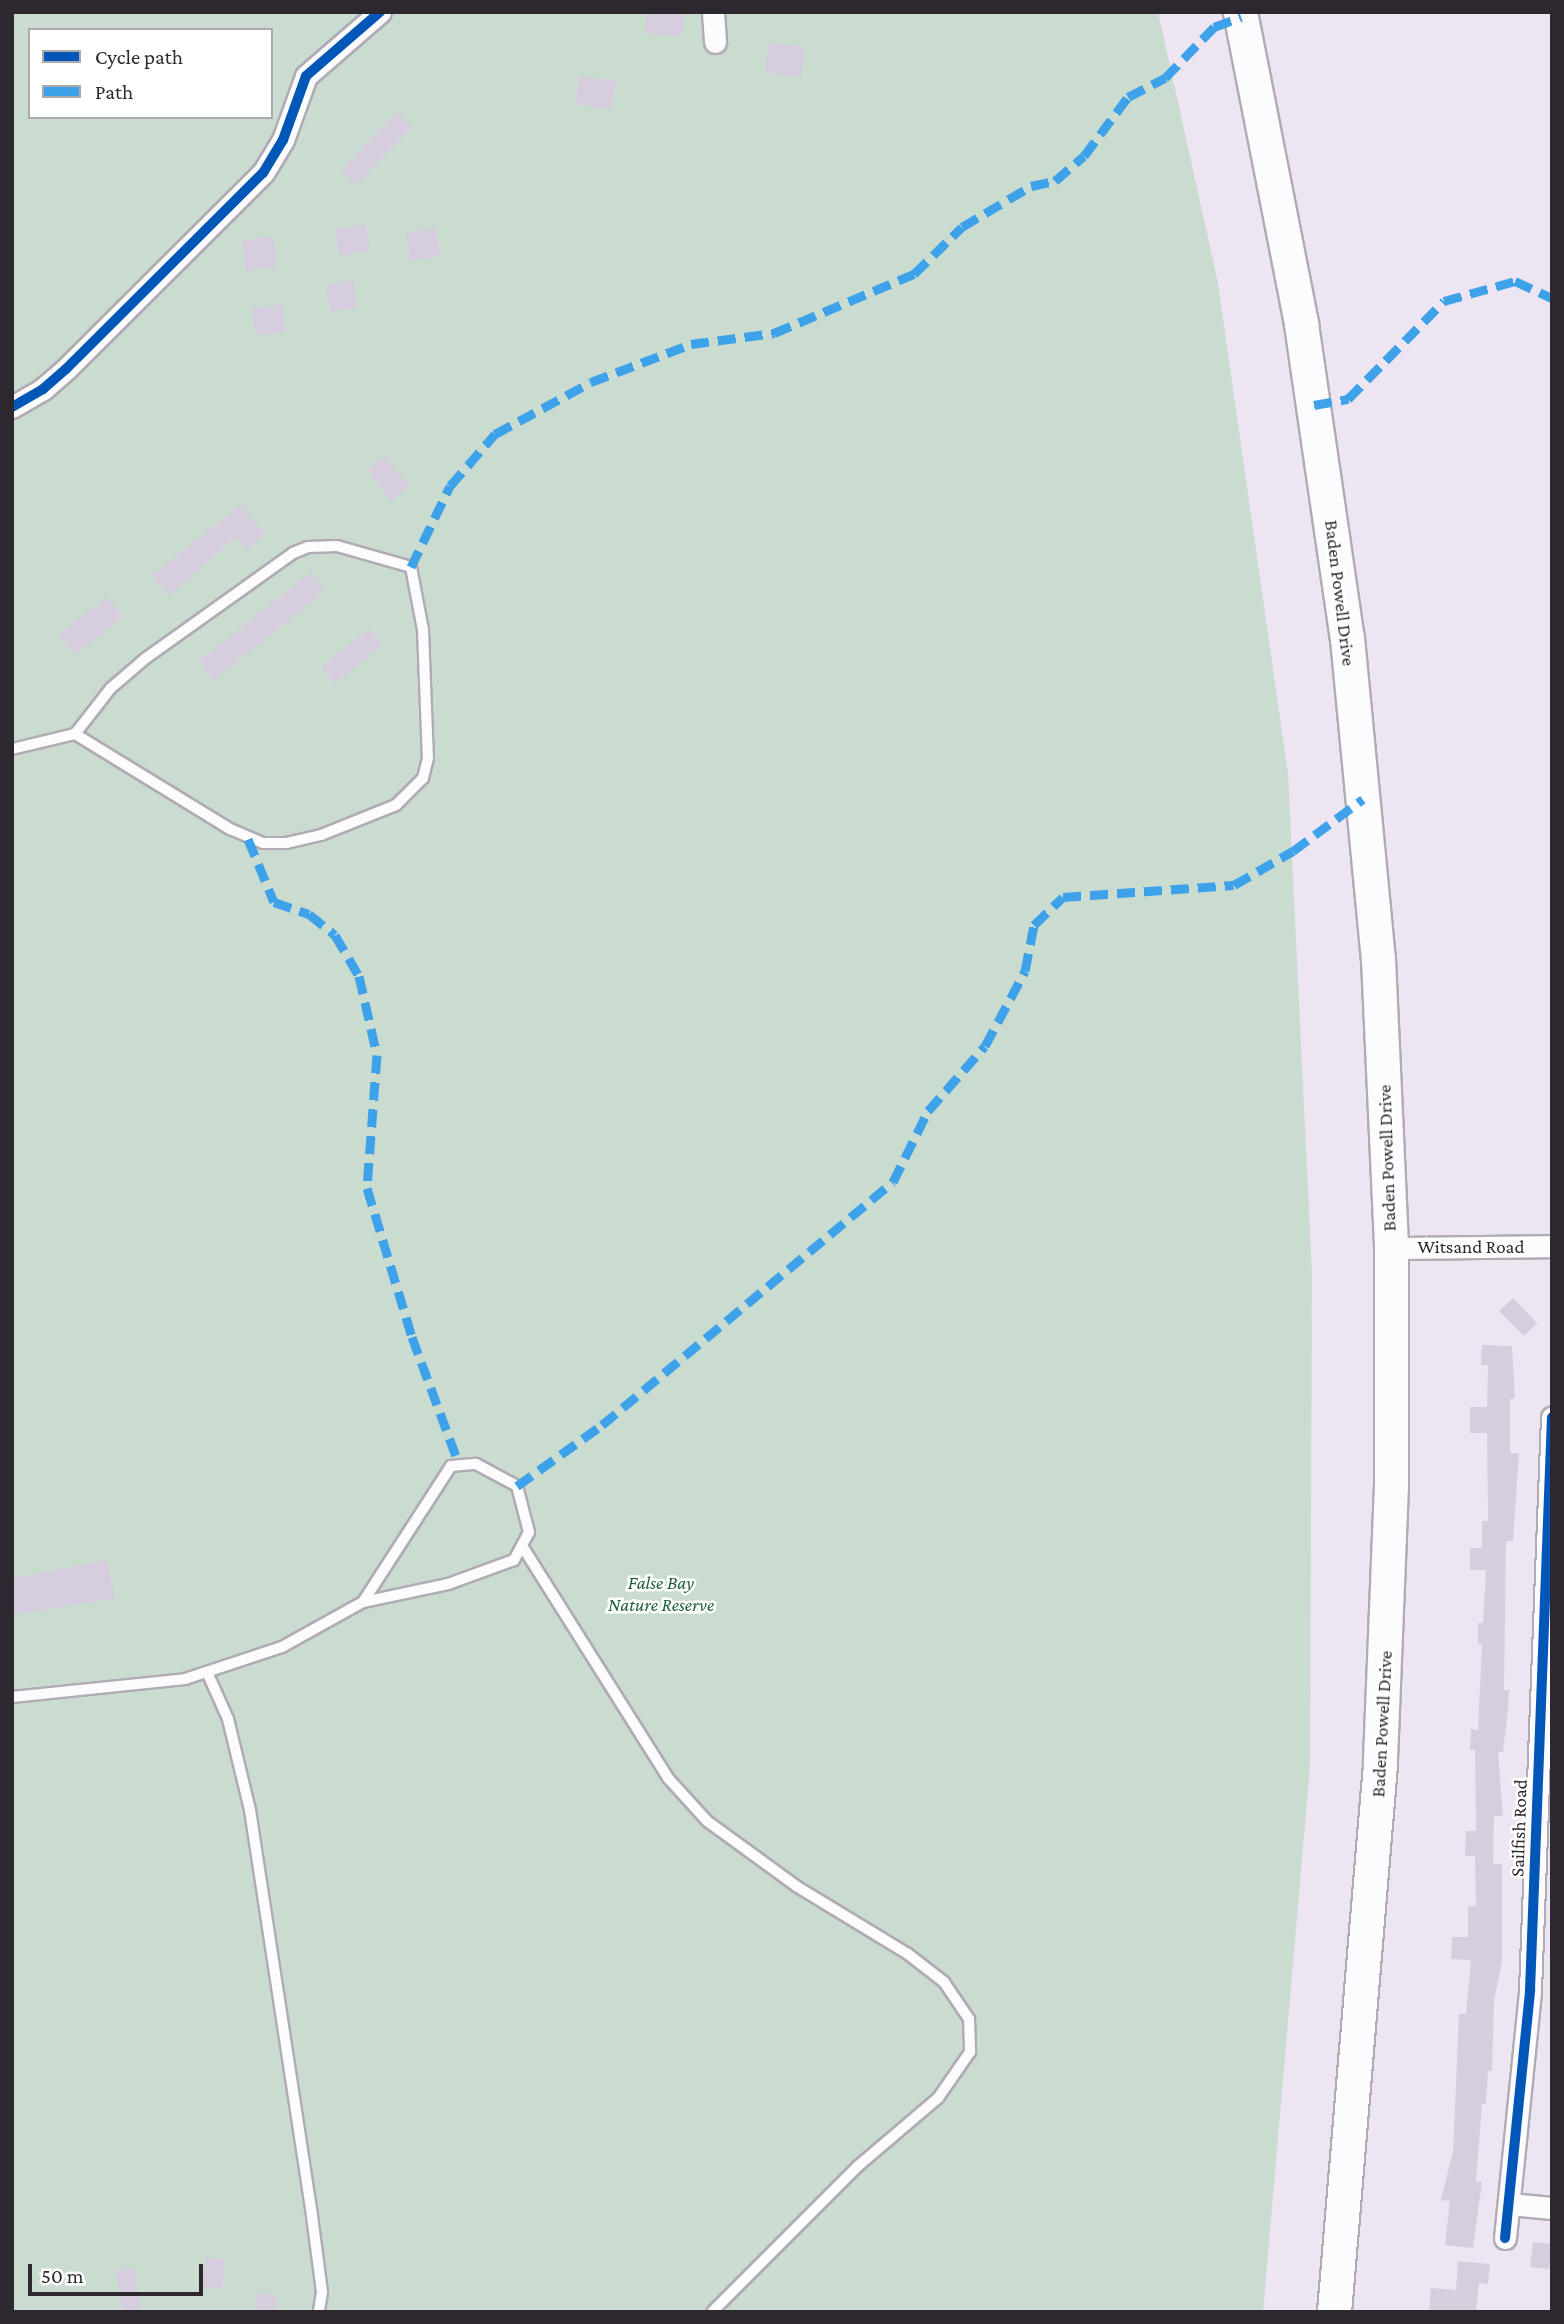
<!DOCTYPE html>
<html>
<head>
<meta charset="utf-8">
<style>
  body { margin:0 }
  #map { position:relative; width:1564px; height:2324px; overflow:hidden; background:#ede5f1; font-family:"Crimson Pro",serif }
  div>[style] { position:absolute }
  .green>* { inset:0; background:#c9dccf }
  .building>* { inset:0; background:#d6cedf }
  .roads { filter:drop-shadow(2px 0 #b0abb4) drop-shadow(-2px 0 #b0abb4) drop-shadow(0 2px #b0abb4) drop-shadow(0 -2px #b0abb4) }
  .service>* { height:10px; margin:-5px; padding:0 5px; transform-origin:5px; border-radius:5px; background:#fcfbfd }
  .minor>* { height:21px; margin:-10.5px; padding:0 10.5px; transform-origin:10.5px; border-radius:10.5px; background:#fcfbfd }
  .primary>* { height:33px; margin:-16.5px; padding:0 16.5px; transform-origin:16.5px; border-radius:16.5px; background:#fcfbfd }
  .quiet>* { height:9px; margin-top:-4.5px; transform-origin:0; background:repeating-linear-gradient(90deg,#3ea2eb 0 18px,transparent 0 27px) }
  .cycleway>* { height:10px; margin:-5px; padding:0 5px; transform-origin:5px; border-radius:5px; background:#0057b8 }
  span { translate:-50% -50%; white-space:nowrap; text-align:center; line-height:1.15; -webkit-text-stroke:5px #fff; paint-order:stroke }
  .street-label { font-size:19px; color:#2d272f }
  .park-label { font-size:19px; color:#1f5f35; font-style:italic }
  .frame { position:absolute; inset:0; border:14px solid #2d272f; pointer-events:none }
  .legend { position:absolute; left:28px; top:28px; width:245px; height:91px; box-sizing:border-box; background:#fff; border:2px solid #aba9ac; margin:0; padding:9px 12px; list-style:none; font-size:21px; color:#2d272f }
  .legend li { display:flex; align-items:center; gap:14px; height:35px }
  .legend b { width:35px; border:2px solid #aba9ac }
  .scale { position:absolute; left:28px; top:2264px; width:175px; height:32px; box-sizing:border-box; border:4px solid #2d272f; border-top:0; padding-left:9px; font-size:21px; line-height:24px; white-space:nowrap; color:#2d272f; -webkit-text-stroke:5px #fff; paint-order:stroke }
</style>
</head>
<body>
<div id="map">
  <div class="green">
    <i style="clip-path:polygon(evenodd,12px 12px,1158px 12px,1218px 283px,1288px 774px,1312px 1273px,1310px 1766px,1263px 2312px,12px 2312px,12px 12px,30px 30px,271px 30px,271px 117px,30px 117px,30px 30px)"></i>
  </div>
  <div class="building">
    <i style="clip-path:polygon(647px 12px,684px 12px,682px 37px,645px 33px)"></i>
    <i style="clip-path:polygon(769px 42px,805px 47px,801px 78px,765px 72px)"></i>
    <i style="clip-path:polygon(579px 76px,616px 81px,612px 109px,575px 104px)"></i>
    <i style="clip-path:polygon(397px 112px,412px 127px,356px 185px,341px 170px)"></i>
    <i style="clip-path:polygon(366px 224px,370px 251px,339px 256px,335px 229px)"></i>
    <i style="clip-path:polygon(436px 228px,440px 256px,410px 261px,406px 233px)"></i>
    <i style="clip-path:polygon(273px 236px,277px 267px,246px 271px,241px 241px)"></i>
    <i style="clip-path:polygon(353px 280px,357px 307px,330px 312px,326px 285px)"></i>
    <i style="clip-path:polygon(282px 304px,286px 331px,256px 336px,252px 309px)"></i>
    <i style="clip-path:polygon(385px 456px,409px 486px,391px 501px,367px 470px)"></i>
    <i style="clip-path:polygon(241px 505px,265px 534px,246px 549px,236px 537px,169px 596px,151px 576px)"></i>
    <i style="clip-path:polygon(311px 572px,325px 591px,213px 681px,199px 661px)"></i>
    <i style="clip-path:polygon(107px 596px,123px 617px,75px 655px,58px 635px)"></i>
    <i style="clip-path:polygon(369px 629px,382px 645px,335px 684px,321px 667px)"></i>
    <i style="clip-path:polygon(1513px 1298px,1537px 1323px,1524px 1336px,1499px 1311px)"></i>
    <i style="clip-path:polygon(1482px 1345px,1512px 1346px,1515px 1399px,1510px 1399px,1510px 1453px,1519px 1453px,1513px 1541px,1506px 1541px,1504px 1690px,1509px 1690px,1508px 1710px,1503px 1752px,1498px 1752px,1503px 1816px,1494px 1816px,1493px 1864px,1502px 1864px,1502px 1961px,1494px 2001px,1492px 2071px,1488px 2071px,1486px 2104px,1482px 2104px,1476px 2182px,1482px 2182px,1473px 2248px,1445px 2245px,1450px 2201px,1441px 2200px,1453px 2151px,1459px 2014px,1466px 2014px,1471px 1960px,1451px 1959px,1452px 1937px,1468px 1937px,1468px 1906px,1476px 1906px,1475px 1856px,1465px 1856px,1466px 1831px,1476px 1831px,1475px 1750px,1470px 1750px,1471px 1729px,1478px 1730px,1482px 1644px,1478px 1644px,1478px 1623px,1483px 1623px,1486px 1570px,1470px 1570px,1470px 1548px,1482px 1548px,1482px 1521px,1488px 1521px,1487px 1433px,1470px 1433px,1470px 1407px,1487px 1407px,1488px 1365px,1481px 1365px)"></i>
    <i style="clip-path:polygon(107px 1560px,115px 1598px,12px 1615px,12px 1579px)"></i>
    <i style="clip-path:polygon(1533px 2242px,1552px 2244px,1549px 2269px,1530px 2267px)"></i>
    <i style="clip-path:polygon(206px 2257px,225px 2260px,222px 2289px,203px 2287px)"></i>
    <i style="clip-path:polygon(1458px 2261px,1490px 2264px,1488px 2284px,1479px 2283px,1476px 2312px,1429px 2312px,1431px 2288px,1456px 2290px)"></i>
    <i style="clip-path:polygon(134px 2268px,141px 2312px,122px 2312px,116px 2271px)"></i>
    <i style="clip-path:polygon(257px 2293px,278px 2295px,276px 2312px,255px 2312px)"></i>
  </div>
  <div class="roads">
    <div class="service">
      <i style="left:12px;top:749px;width:65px;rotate:-13.4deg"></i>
      <i style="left:75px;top:734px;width:58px;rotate:-52deg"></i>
      <i style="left:111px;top:688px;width:46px;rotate:-40.6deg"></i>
      <i style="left:146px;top:658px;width:181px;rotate:-35.5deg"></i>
      <i style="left:293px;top:553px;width:16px;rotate:-22deg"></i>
      <i style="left:308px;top:547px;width:29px;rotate:-2deg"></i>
      <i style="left:337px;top:546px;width:77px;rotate:15.8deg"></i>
      <i style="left:411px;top:567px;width:64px;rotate:79.2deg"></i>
      <i style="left:423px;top:630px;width:128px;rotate:87.8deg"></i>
      <i style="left:428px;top:758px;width:21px;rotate:104deg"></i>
      <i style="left:423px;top:778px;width:38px;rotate:135deg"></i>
      <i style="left:396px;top:805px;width:81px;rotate:158.2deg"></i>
      <i style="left:321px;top:835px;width:35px;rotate:167deg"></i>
      <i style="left:287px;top:843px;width:24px;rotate:180deg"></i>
      <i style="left:263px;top:843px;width:36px;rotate:-157deg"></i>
      <i style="left:230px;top:829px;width:182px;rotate:-148.5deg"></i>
      <i style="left:524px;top:1549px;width:271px;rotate:57.8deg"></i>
      <i style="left:668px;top:1778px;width:58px;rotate:47.8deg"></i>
      <i style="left:707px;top:1821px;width:110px;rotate:36.1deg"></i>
      <i style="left:796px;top:1886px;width:131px;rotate:31.3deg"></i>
      <i style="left:908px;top:1954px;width:46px;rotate:37.9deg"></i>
      <i style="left:944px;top:1982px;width:45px;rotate:56deg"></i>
      <i style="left:969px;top:2019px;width:33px;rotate:88deg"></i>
      <i style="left:970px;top:2052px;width:56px;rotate:124.8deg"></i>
      <i style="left:938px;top:2098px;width:105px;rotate:139.6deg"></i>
      <i style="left:858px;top:2166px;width:206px;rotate:135deg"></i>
      <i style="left:207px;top:1672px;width:51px;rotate:65.9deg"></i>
      <i style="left:228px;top:1719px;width:94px;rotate:76.4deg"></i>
      <i style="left:250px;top:1810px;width:411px;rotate:81.3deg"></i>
      <i style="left:312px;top:2216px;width:77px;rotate:82.5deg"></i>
      <i style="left:322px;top:2292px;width:20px;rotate:99deg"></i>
      <i style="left:12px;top:1697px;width:174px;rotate:-5.9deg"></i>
      <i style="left:185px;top:1679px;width:102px;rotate:-18.3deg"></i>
      <i style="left:282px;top:1647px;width:93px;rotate:-29.1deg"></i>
      <i style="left:363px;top:1602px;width:162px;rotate:-57.1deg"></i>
      <i style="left:451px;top:1466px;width:25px;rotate:-5deg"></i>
      <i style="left:476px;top:1464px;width:47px;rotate:28.2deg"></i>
      <i style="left:517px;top:1486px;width:48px;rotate:75.4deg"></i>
      <i style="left:529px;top:1532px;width:32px;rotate:118deg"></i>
      <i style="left:514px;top:1560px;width:70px;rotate:160deg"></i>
      <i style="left:448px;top:1584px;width:87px;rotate:168deg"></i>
    </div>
    <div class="minor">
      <i style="left:713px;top:12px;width:30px;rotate:86deg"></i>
      <i style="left:12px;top:407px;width:36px;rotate:-30deg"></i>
      <i style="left:43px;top:389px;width:30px;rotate:-41deg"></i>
      <i style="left:66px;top:369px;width:278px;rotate:-44.9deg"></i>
      <i style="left:263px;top:173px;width:39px;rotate:-59deg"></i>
      <i style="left:283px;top:140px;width:68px;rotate:-70.2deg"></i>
      <i style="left:306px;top:76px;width:98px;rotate:-40.9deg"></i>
      <i style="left:1391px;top:1248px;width:161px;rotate:-0.7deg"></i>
      <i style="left:1510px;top:2204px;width:42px;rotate:5.4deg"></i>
      <i style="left:1505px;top:2238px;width:249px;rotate:-84.2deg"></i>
      <i style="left:1530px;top:1990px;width:573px;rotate:-87.8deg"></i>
    </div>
    <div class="primary">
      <i style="left:1240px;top:12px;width:318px;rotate:78.9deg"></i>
      <i style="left:1301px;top:324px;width:317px;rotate:81.7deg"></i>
      <i style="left:1347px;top:638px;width:322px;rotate:84.5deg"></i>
      <i style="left:1378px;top:959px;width:289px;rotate:87.4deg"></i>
      <i style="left:1391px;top:1248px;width:237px;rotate:90deg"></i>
      <i style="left:1391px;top:1485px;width:279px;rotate:92.3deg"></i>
      <i style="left:1380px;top:1764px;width:550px;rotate:94.8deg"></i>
    </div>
  </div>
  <div class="quiet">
    <i style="left:1314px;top:405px;width:35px;rotate:-10deg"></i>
    <i style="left:1348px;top:399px;width:137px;rotate:-45.6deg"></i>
    <i style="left:1444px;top:301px;width:74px;rotate:-15.7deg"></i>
    <i style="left:1515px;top:281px;width:41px;rotate:24.7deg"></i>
    <i style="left:411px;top:567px;width:90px;rotate:-64.3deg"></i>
    <i style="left:450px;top:486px;width:69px;rotate:-49.1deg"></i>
    <i style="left:495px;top:434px;width:109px;rotate:-28.4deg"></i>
    <i style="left:591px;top:382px;width:107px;rotate:-20.8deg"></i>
    <i style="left:691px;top:344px;width:84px;rotate:-7.5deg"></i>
    <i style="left:774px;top:333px;width:152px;rotate:-22.9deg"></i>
    <i style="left:914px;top:274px;width:67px;rotate:-44.4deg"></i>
    <i style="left:962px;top:227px;width:80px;rotate:-30.7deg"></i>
    <i style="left:1031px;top:186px;width:25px;rotate:-12deg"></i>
    <i style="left:1055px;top:181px;width:38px;rotate:-41deg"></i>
    <i style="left:1084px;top:156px;width:74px;rotate:-53.3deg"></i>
    <i style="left:1128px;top:97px;width:42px;rotate:-27.2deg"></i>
    <i style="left:1165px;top:78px;width:71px;rotate:-46.1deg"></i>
    <i style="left:1214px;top:27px;width:29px;rotate:-20deg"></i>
    <i style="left:248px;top:839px;width:68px;rotate:67.6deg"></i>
    <i style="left:274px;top:902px;width:37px;rotate:19deg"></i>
    <i style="left:309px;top:914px;width:33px;rotate:39deg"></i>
    <i style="left:335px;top:935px;width:48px;rotate:59.7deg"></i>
    <i style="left:359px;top:976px;width:81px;rotate:77.2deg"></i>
    <i style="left:377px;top:1055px;width:133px;rotate:94.3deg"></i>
    <i style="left:367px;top:1188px;width:156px;rotate:73.2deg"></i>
    <i style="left:412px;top:1337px;width:135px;rotate:69.7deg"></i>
    <i style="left:517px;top:1486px;width:105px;rotate:-35.7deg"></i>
    <i style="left:602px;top:1425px;width:379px;rotate:-39.9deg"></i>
    <i style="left:893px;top:1182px;width:79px;rotate:-63.8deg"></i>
    <i style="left:928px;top:1111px;width:86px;rotate:-48.8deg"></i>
    <i style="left:985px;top:1046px;width:85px;rotate:-61.9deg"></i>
    <i style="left:1025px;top:971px;width:47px;rotate:-78.9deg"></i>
    <i style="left:1034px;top:925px;width:40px;rotate:-44deg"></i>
    <i style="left:1063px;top:897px;width:171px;rotate:-4deg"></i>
    <i style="left:1234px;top:885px;width:68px;rotate:-30deg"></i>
    <i style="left:1293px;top:851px;width:87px;rotate:-36.6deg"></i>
  </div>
  <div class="cycleway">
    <i style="left:12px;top:407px;width:36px;rotate:-30deg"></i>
    <i style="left:43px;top:389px;width:30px;rotate:-41deg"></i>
    <i style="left:66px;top:369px;width:278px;rotate:-44.9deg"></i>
    <i style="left:263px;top:173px;width:39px;rotate:-59deg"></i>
    <i style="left:283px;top:140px;width:68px;rotate:-70.2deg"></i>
    <i style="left:306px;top:76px;width:98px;rotate:-40.9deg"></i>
    <i style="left:1505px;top:2238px;width:249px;rotate:-84.2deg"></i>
    <i style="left:1530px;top:1990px;width:573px;rotate:-87.8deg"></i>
  </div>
  <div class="street-label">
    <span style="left:1340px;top:593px;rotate:83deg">Baden Powell Drive</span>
    <span style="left:1387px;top:1158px;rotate:-92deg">Baden Powell Drive</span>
    <span style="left:1471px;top:1247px">Witsand Road</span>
    <span style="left:1382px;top:1724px;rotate:-87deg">Baden Powell Drive</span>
    <span style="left:1519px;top:1828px;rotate:-88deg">Sailfish Road</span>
  </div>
  <div class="park-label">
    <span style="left:661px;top:1594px">False Bay<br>Nature Reserve</span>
  </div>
  <div class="frame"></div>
  <ul class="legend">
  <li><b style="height:9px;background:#0057b8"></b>Cycle path</li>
  <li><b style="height:9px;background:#3ea2eb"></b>Path</li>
  </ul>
  <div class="scale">50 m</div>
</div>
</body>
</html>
